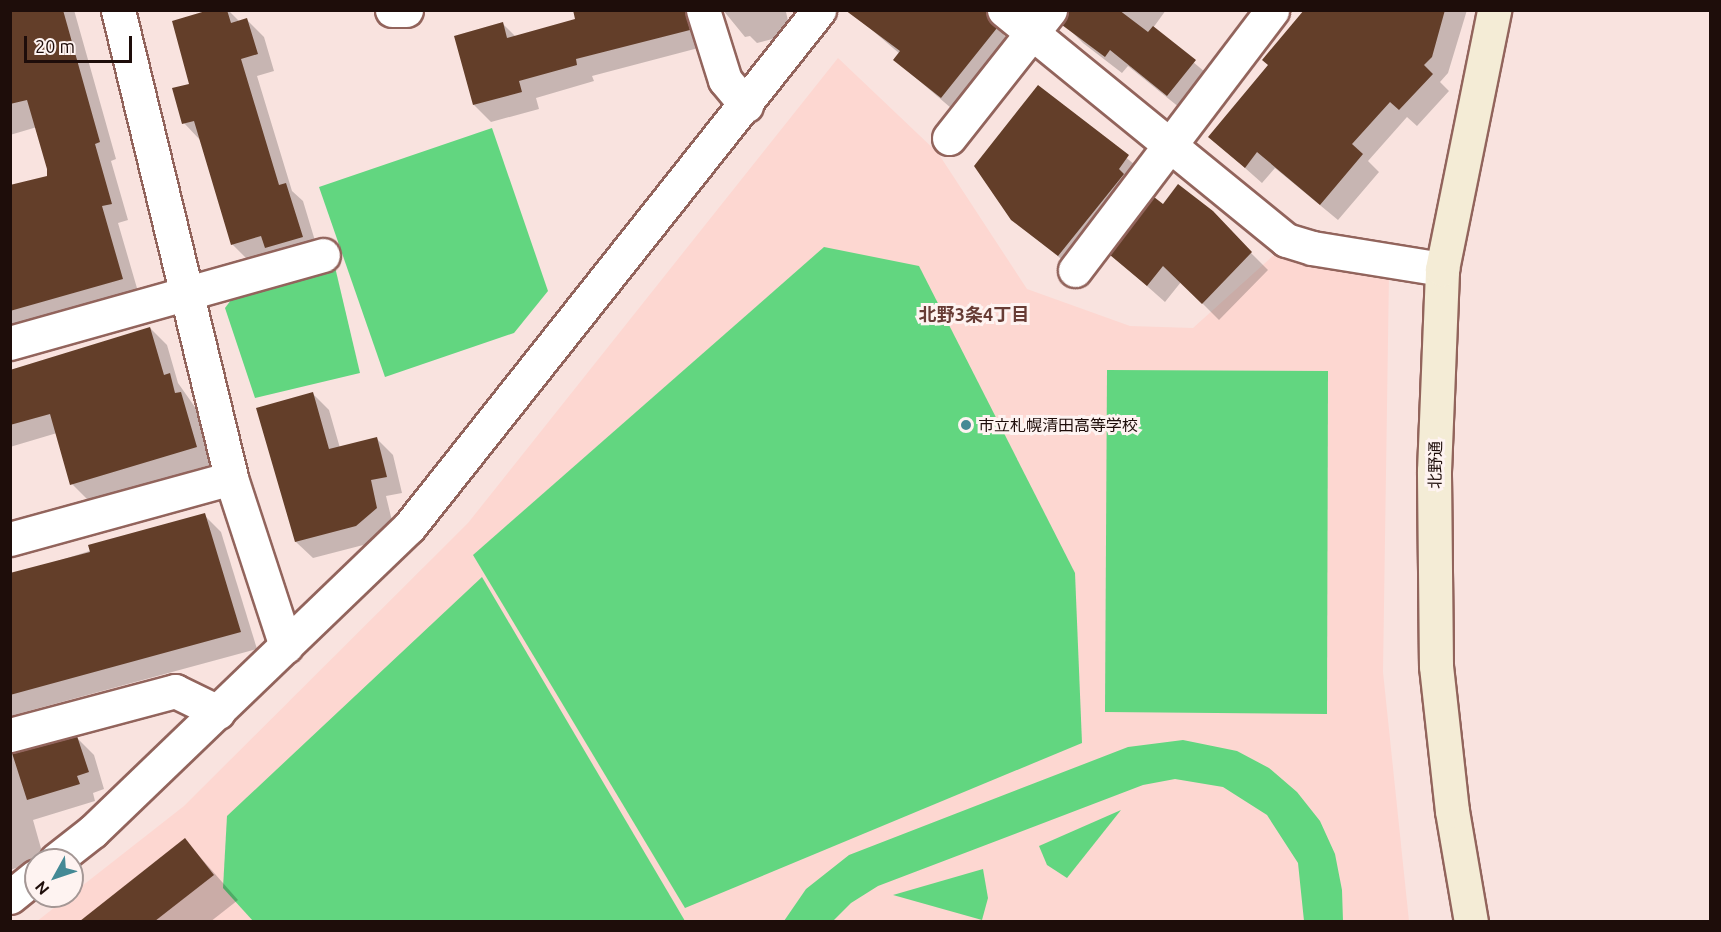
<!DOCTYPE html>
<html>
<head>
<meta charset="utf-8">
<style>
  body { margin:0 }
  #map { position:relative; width:1721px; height:932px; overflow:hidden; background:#f9e3df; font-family:Ubuntu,"Noto Sans JP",sans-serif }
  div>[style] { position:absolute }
  .built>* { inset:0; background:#fdd7d1 }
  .green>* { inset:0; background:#62d680 }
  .shadow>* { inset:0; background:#0003 }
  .building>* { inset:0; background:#633e29 }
  .roads { filter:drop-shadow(2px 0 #92645c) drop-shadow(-2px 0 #92645c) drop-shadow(0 2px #92645c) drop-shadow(0 -2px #92645c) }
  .street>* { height:33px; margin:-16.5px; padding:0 16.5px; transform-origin:16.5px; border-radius:16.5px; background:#fff }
  .secondary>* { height:33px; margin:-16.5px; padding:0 16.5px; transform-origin:16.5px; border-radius:16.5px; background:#f4ecd6 }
  .dots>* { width:16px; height:16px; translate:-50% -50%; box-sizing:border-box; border:3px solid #fef3f1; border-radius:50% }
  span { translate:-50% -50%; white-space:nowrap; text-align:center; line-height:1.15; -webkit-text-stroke:6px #fef3f1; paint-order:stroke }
  .poi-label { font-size:16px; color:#1e0d0a }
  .left { translate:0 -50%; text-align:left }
  .street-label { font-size:16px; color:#1e0d0a }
  .neighbourhood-label { font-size:18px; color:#673c35; font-weight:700 }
  .frame { position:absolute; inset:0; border:12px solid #1e0d0a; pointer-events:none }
  .north { position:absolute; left:24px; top:848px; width:60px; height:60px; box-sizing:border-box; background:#fef3f1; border:2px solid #a49795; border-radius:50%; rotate:230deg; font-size:16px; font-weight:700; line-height:24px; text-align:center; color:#1e0d0a }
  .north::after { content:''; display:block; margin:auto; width:21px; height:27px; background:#448995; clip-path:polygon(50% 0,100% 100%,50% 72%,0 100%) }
  .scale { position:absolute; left:24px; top:36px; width:108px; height:27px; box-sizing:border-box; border:3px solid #1e0d0a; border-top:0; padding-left:8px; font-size:18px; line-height:21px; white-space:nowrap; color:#1e0d0a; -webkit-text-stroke:4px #fef3f1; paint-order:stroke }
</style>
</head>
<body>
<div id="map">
  <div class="built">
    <i style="clip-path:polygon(838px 58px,938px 153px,1027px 289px,1130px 326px,1193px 328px,1274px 255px,1389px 274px,1383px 672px,1409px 921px,36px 922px,184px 806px,468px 523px)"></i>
  </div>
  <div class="green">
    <i style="clip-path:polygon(492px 128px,548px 291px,514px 333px,385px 377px,319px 187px)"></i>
    <i style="clip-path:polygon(824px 247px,919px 266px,1075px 573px,1082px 743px,685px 908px,473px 555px)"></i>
    <i style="clip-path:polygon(335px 267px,360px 373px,255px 398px,225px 308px,231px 300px)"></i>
    <i style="clip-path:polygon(1107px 370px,1328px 371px,1327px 714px,1105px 712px)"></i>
    <i style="clip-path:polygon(482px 577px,685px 921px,253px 921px,223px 888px,227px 816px)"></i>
    <i style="clip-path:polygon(1183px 740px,1237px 751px,1269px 768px,1297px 792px,1320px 821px,1335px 854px,1342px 890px,1343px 921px,1304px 921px,1298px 863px,1267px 815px,1223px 787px,1175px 779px,1143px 785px,878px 886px,851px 903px,833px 921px,784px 921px,806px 889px,849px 855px,1128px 747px)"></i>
    <i style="clip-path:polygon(1121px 810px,1067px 878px,1047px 865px,1039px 846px)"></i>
    <i style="clip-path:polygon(983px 869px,988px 898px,982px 920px,893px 895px)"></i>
  </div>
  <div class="shadow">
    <i style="clip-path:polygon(10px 10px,74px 10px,116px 159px,111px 161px,128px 220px,118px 223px,139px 295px,14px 329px,10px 325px,10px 187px,48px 178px,49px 169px,37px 127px,10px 135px)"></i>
    <i style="clip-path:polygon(214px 10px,228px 10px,240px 22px,247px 20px,264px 37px,274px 71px,257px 76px,292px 191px,303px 201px,319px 254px,249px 261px,232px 244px,201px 141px,184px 123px)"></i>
    <i style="clip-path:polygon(583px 10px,713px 10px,706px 46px,592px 76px,594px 81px,536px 98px,539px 109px,491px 122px,474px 105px,503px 24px,516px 37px,577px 20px)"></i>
    <i style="clip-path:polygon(723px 10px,791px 10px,786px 12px,791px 34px,757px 43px,750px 36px,745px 37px)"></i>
    <i style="clip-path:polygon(859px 10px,1013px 10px,1006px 16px,1003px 34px,1013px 46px,958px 114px,895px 60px,900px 54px,859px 19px)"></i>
    <i style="clip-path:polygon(1077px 10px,1166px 10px,1153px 28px,1212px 78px,1185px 112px,1128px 66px,1122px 73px,1083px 43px,1066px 26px)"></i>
    <i style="clip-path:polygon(1324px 10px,1467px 10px,1448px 73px,1440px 82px,1449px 91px,1417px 126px,1407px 117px,1368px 161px,1379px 172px,1338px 220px,1275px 168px,1262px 183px,1210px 137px)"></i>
    <i style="clip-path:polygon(1039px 87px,1145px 173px,1076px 271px,1012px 219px)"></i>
    <i style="clip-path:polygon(1251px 253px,1268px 270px,1219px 320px,1181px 282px,1165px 302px,1112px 255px)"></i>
    <i style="clip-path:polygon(150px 328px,167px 345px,178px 383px,197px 410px,213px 464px,89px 501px,72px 484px,57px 433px,10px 447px,10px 372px)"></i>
    <i style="clip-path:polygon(313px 394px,329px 410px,340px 448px,377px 439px,393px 455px,402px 493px,386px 496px,393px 525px,371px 543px,313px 558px,296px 542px,257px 409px)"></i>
    <i style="clip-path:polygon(204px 515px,221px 532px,257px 649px,10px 716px,10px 576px)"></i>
    <i style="clip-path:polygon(77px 738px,94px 755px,104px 789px,93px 793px,95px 801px,33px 820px,44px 859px,10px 870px,10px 755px)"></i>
    <i style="clip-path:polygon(185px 840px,238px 900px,210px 922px,82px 922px)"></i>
  </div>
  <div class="building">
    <i style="clip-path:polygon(10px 10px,63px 10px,100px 142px,95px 144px,112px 204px,102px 206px,123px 279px,10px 311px,10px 185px,47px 176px,47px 169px,27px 100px,10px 104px)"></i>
    <i style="clip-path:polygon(209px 10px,227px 10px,231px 23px,247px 18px,258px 54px,241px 59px,279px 185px,286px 183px,303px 237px,265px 248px,261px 236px,231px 245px,194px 121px,182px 124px,172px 88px,189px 84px,172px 21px)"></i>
    <i style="clip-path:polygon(573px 10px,685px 10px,690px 30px,576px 59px,577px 65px,519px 81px,522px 92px,473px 105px,454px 36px,503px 22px,507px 38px,575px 19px)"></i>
    <i style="clip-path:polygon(845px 10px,986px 10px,997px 28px,941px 98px,893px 60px,900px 51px)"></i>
    <i style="clip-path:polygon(1068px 10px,1119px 10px,1148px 32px,1153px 26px,1196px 60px,1167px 96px,1110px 50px,1105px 57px,1062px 25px)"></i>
    <i style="clip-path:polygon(1304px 10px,1445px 10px,1432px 57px,1424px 65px,1433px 74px,1399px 110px,1390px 102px,1352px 144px,1363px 154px,1320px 205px,1257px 152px,1245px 168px,1208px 137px,1268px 65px,1262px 60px)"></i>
    <i style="clip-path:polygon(1038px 85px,1129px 155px,1119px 169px,1124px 174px,1058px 256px,1011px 220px,974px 166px)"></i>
    <i style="clip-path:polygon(1178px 184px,1213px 211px,1252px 252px,1202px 304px,1163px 266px,1147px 286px,1110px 255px,1154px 197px,1163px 204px)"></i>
    <i style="clip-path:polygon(150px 327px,164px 375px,170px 373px,175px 393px,181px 392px,197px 447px,70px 485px,50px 414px,10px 425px,10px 370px)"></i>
    <i style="clip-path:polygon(313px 392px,329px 449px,377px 437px,387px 477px,371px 480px,377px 508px,356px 526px,295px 542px,256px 408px)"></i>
    <i style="clip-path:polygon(205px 513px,241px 632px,10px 695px,10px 573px,90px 552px,88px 545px)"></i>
    <i style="clip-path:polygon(77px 736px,89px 772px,77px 776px,80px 784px,27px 800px,12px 753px)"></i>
    <i style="clip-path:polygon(185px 838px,214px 875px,155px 921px,80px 921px)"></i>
  </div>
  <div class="roads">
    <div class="street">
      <i style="left:118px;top:10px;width:481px;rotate:76.4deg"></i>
      <i style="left:231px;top:478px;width:177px;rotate:71.9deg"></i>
      <i style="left:392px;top:10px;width:14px"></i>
      <i style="left:703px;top:10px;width:73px;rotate:72.6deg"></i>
      <i style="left:725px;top:80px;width:33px;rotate:50deg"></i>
      <i style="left:1004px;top:10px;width:364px;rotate:39.2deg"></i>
      <i style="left:1286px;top:240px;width:27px;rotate:17deg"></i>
      <i style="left:1312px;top:248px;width:132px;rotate:9.2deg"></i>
      <i style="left:949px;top:138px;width:163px;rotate:-51.7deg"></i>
      <i style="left:1075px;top:270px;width:326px;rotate:-52.8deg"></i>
      <i style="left:10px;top:343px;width:325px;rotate:-15.7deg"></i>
      <i style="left:10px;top:539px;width:229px;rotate:-15.4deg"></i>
      <i style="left:10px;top:735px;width:171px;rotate:-14.9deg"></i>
      <i style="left:175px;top:691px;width:48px;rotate:26deg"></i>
      <i style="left:56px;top:860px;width:47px;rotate:-38.1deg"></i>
      <i style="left:93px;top:831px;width:438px;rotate:-43.9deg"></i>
      <i style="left:409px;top:527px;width:660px;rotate:-51.58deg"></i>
      <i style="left:10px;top:897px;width:33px;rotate:-39deg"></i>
    </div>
    <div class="secondary">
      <i style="left:1471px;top:922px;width:113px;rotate:-99.7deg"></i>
      <i style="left:1452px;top:811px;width:146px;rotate:-96.3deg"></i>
      <i style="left:1436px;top:666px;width:195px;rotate:-90.6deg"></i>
      <i style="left:1434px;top:471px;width:202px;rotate:-87.7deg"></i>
      <i style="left:1442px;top:269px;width:264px;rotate:-78.6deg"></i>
    </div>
  </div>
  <div class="dots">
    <i style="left:966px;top:425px;background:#448995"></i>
  </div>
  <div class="poi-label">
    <span class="left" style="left:978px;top:425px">市立札幌清田高等学校</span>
  </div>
  <div class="street-label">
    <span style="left:1435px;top:465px;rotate:-89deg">北野通</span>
  </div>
  <div class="neighbourhood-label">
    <span style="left:974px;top:314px">北野3条4丁目</span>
  </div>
  <div class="frame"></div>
  <div class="north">N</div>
  <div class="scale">20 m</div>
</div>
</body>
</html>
